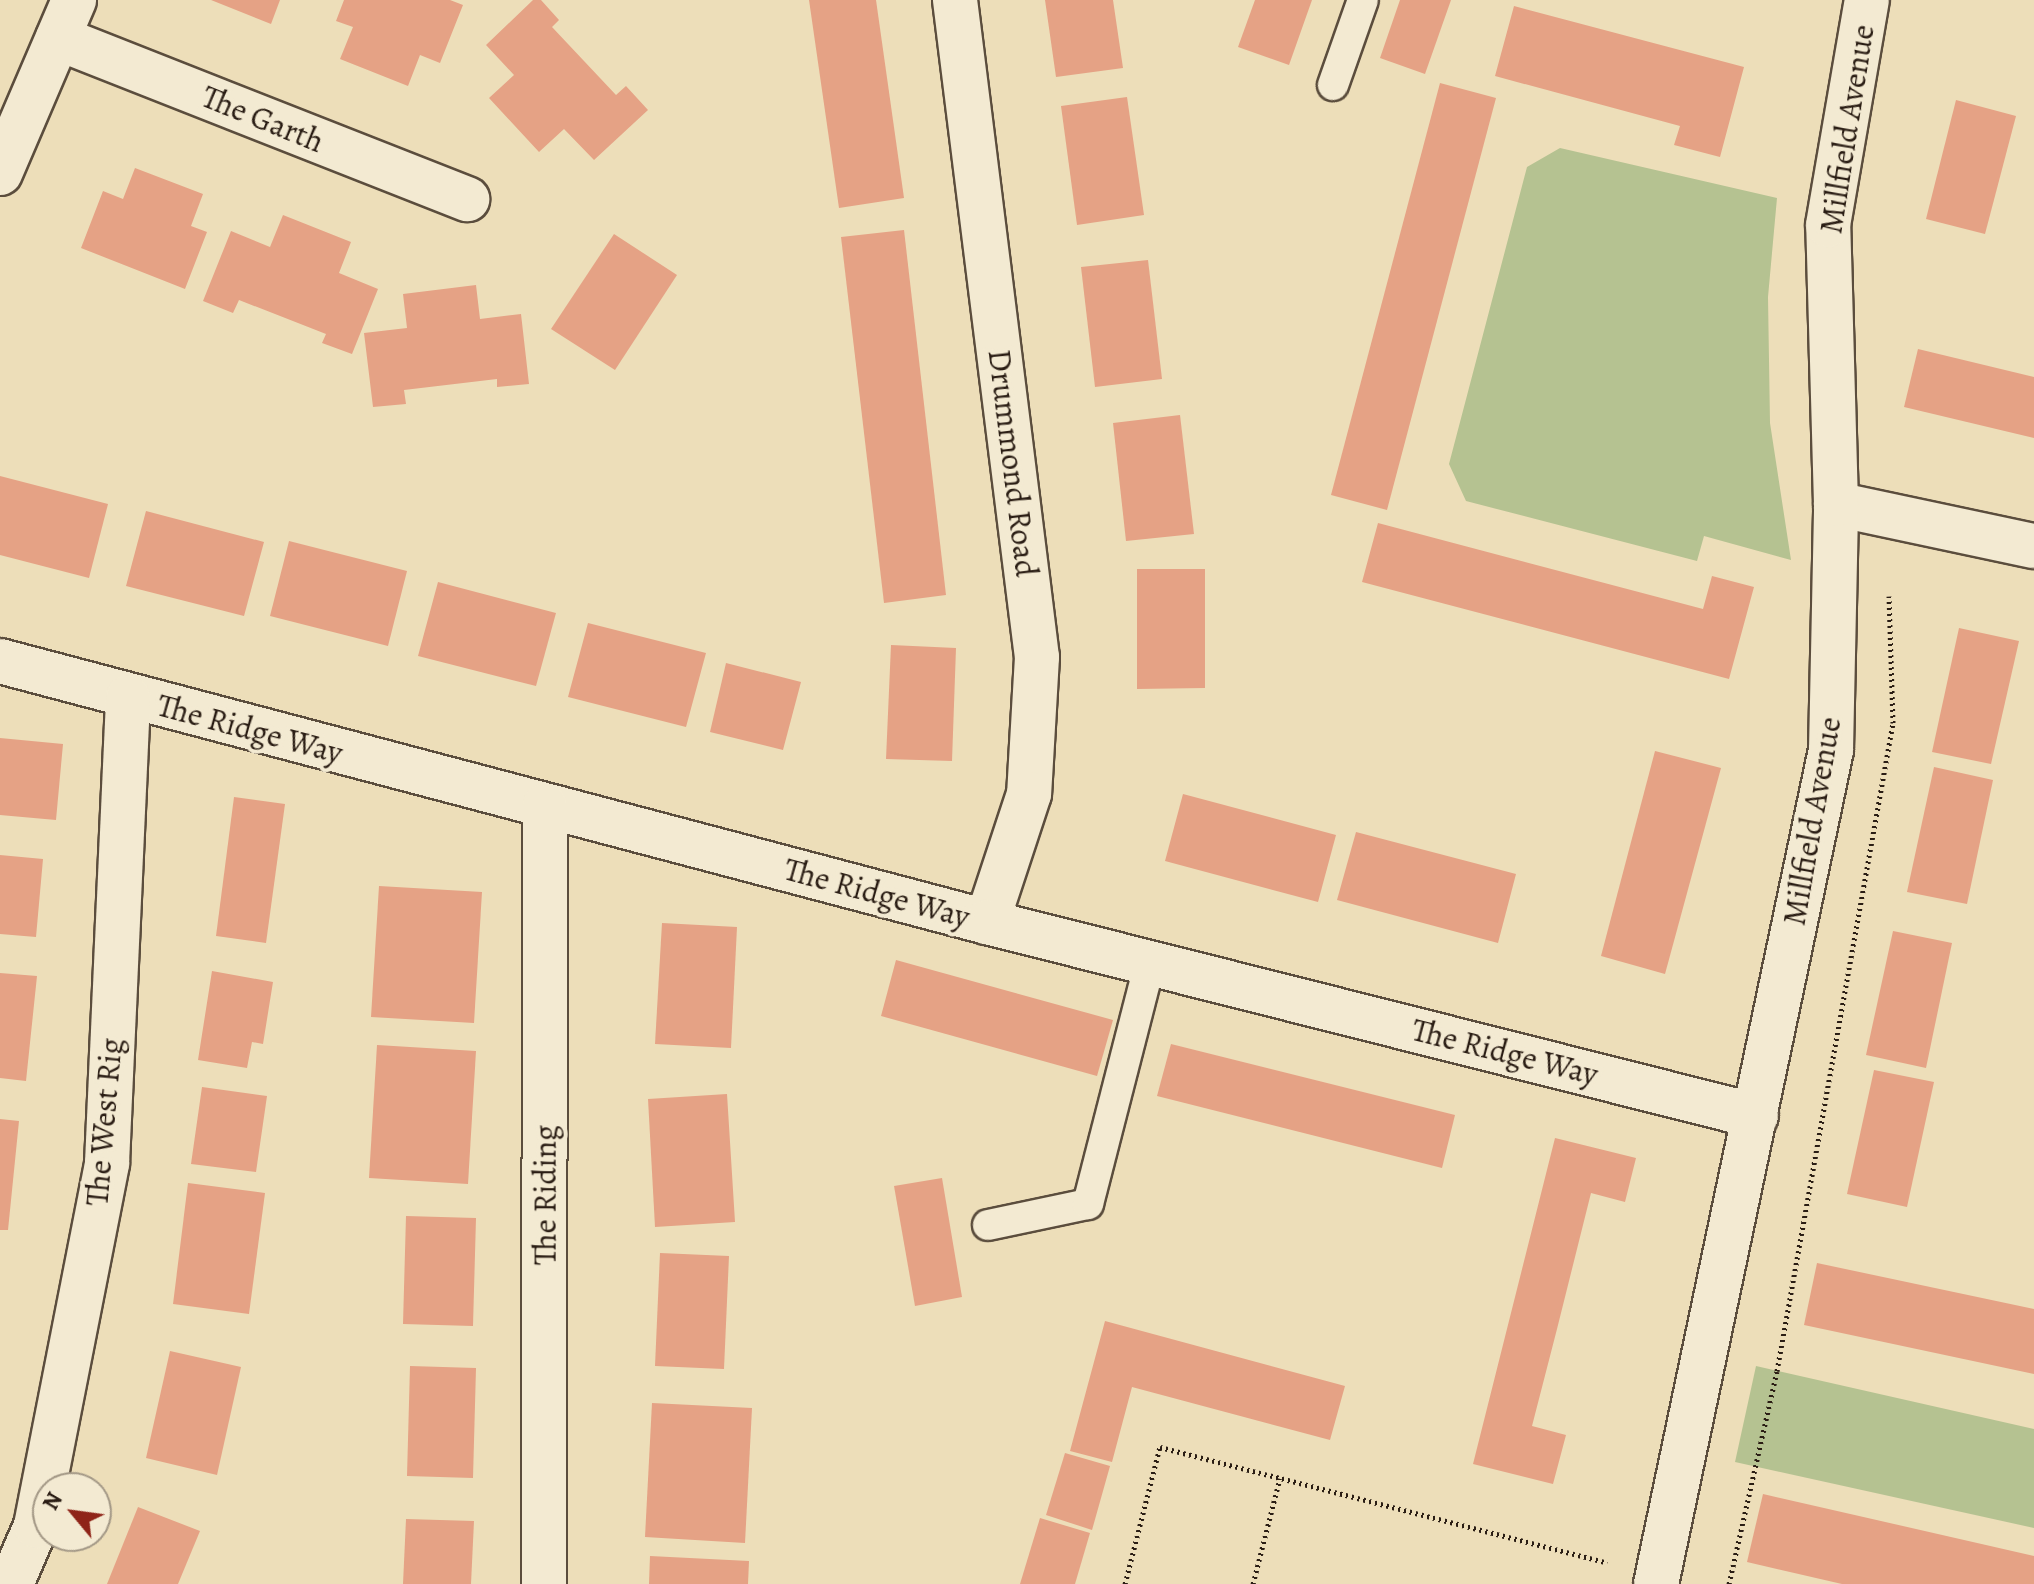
<!DOCTYPE html>
<html>
<head>
<meta charset="utf-8">
<style>
  body { margin:0 }
  #map { position:relative; width:2034px; height:1584px; overflow:hidden; background:#eddeb9; font-family:Alegreya,serif }
  div>[style] { position:absolute }
  .green>* { inset:0; background:#b5c291 }
  .building>* { inset:0; background:#e5a285 }
  .path>* { height:5px; margin-top:-2.5px; transform-origin:0; background:repeating-linear-gradient(90deg,#2a1d14 0 2px,transparent 0 6px) }
  .roads { filter:drop-shadow(2px 0 #5b4d3d) drop-shadow(-2px 0 #5b4d3d) drop-shadow(0 2px #5b4d3d) drop-shadow(0 -2px #5b4d3d) }
  .service>* { height:30px; margin:-15px; padding:0 15px; transform-origin:15px; border-radius:15px; background:#f3ead2 }
  .minor>* { height:44px; margin:-22px; padding:0 22px; transform-origin:22px; border-radius:22px; background:#f3ead2 }
  span { translate:-50% -50%; white-space:nowrap; text-align:center; line-height:1.15; -webkit-text-stroke:8px #f3ead2; paint-order:stroke }
  .street-label { font-size:32px; color:#2a1d14 }
  .north { position:absolute; left:32px; top:1472px; width:80px; height:80px; box-sizing:border-box; background:#f3ead2; border:2px solid #a39886; border-radius:50%; rotate:299deg; font-size:22px; font-weight:700; line-height:32px; text-align:center; color:#2a1d14 }
  .north::after { content:''; display:block; margin:auto; width:28px; height:36px; background:#8f2418; clip-path:polygon(50% 0,100% 100%,50% 72%,0 100%) }
</style>
</head>
<body>
<div id="map">
  <div class="green">
    <i style="clip-path:polygon(1560px 148px,1777px 198px,1768px 297px,1770px 423px,1791px 560px,1704px 536px,1697px 561px,1466px 501px,1449px 464px,1527px 167px)"></i>
    <i style="clip-path:polygon(1756px 1366px,2034px 1429px,2034px 1528px,1735px 1462px)"></i>
  </div>
  <div class="building">
    <i style="clip-path:polygon(211px 0,280px 0,271px 24px)"></i>
    <i style="clip-path:polygon(344px 0,450px 0,463px 5px,440px 63px,420px 55px,408px 86px,340px 59px,353px 27px,336px 21px)"></i>
    <i style="clip-path:polygon(533px 0,541px 0,559px 20px,552px 27px,616px 95px,626px 86px,648px 110px,594px 160px,564px 129px,539px 152px,489px 98px,514px 75px,486px 45px)"></i>
    <i style="clip-path:polygon(809px 0,876px 0,904px 198px,839px 208px)"></i>
    <i style="clip-path:polygon(1045px 0,1113px 0,1123px 68px,1056px 77px)"></i>
    <i style="clip-path:polygon(1255px 0,1312px 0,1289px 65px,1238px 47px)"></i>
    <i style="clip-path:polygon(1400px 0,1451px 0,1425px 74px,1380px 58px)"></i>
    <i style="clip-path:polygon(1514px 6px,1744px 67px,1720px 157px,1674px 145px,1680px 126px,1495px 76px)"></i>
    <i style="clip-path:polygon(1440px 83px,1496px 98px,1387px 510px,1331px 495px)"></i>
    <i style="clip-path:polygon(1127px 97px,1144px 215px,1077px 225px,1061px 106px)"></i>
    <i style="clip-path:polygon(1956px 100px,2016px 116px,1985px 234px,1926px 219px)"></i>
    <i style="clip-path:polygon(135px 168px,203px 194px,191px 226px,207px 232px,185px 289px,81px 248px,103px 191px,123px 199px)"></i>
    <i style="clip-path:polygon(283px 215px,351px 242px,339px 273px,378px 289px,352px 354px,322px 343px,326px 334px,239px 300px,233px 313px,203px 301px,231px 231px,270px 247px)"></i>
    <i style="clip-path:polygon(904px 230px,946px 595px,884px 603px,841px 237px)"></i>
    <i style="clip-path:polygon(614px 234px,677px 275px,615px 370px,551px 329px)"></i>
    <i style="clip-path:polygon(1148px 260px,1162px 379px,1095px 387px,1081px 267px)"></i>
    <i style="clip-path:polygon(476px 285px,480px 319px,521px 314px,529px 384px,497px 387px,497px 379px,404px 390px,406px 404px,373px 407px,364px 333px,407px 328px,403px 294px)"></i>
    <i style="clip-path:polygon(1918px 349px,2034px 377px,2034px 438px,1904px 407px)"></i>
    <i style="clip-path:polygon(1180px 415px,1194px 534px,1126px 541px,1113px 423px)"></i>
    <i style="clip-path:polygon(0 476px,108px 504px,89px 578px,0 555px)"></i>
    <i style="clip-path:polygon(146px 511px,264px 542px,244px 616px,126px 586px)"></i>
    <i style="clip-path:polygon(1378px 523px,1703px 609px,1712px 576px,1754px 587px,1729px 679px,1362px 582px)"></i>
    <i style="clip-path:polygon(289px 541px,407px 571px,388px 646px,270px 616px)"></i>
    <i style="clip-path:polygon(1137px 569px,1205px 569px,1205px 688px,1137px 689px)"></i>
    <i style="clip-path:polygon(438px 582px,556px 613px,536px 686px,418px 656px)"></i>
    <i style="clip-path:polygon(588px 623px,706px 653px,686px 727px,568px 697px)"></i>
    <i style="clip-path:polygon(1959px 628px,2019px 641px,1991px 764px,1932px 752px)"></i>
    <i style="clip-path:polygon(891px 645px,956px 648px,952px 761px,886px 759px)"></i>
    <i style="clip-path:polygon(726px 663px,801px 682px,783px 750px,710px 732px)"></i>
    <i style="clip-path:polygon(0 738px,63px 744px,56px 820px,0 815px)"></i>
    <i style="clip-path:polygon(1655px 751px,1721px 768px,1665px 974px,1601px 956px)"></i>
    <i style="clip-path:polygon(1934px 767px,1993px 780px,1967px 904px,1907px 892px)"></i>
    <i style="clip-path:polygon(1183px 794px,1336px 835px,1318px 902px,1165px 861px)"></i>
    <i style="clip-path:polygon(234px 797px,285px 804px,266px 943px,216px 936px)"></i>
    <i style="clip-path:polygon(1356px 832px,1516px 874px,1498px 943px,1337px 900px)"></i>
    <i style="clip-path:polygon(0 855px,43px 859px,36px 937px,0 934px)"></i>
    <i style="clip-path:polygon(379px 886px,482px 892px,474px 1023px,371px 1017px)"></i>
    <i style="clip-path:polygon(662px 923px,737px 927px,731px 1048px,655px 1044px)"></i>
    <i style="clip-path:polygon(1893px 931px,1952px 943px,1926px 1068px,1866px 1055px)"></i>
    <i style="clip-path:polygon(896px 960px,1113px 1020px,1097px 1076px,881px 1016px)"></i>
    <i style="clip-path:polygon(212px 971px,273px 982px,263px 1044px,252px 1042px,247px 1068px,198px 1060px)"></i>
    <i style="clip-path:polygon(0 973px,37px 976px,26px 1081px,0 1078px)"></i>
    <i style="clip-path:polygon(1171px 1044px,1455px 1115px,1442px 1168px,1157px 1096px)"></i>
    <i style="clip-path:polygon(377px 1045px,476px 1051px,468px 1184px,369px 1178px)"></i>
    <i style="clip-path:polygon(1874px 1070px,1934px 1082px,1907px 1207px,1847px 1194px)"></i>
    <i style="clip-path:polygon(202px 1087px,267px 1096px,256px 1172px,191px 1164px)"></i>
    <i style="clip-path:polygon(727px 1094px,735px 1222px,655px 1227px,648px 1099px)"></i>
    <i style="clip-path:polygon(0 1119px,19px 1121px,8px 1230px,0 1230px)"></i>
    <i style="clip-path:polygon(1555px 1138px,1636px 1158px,1625px 1202px,1591px 1193px,1557px 1329px,1532px 1426px,1566px 1435px,1553px 1484px,1473px 1464px)"></i>
    <i style="clip-path:polygon(942px 1178px,962px 1297px,915px 1306px,894px 1186px)"></i>
    <i style="clip-path:polygon(188px 1183px,265px 1193px,249px 1314px,173px 1304px)"></i>
    <i style="clip-path:polygon(406px 1216px,476px 1218px,473px 1326px,403px 1324px)"></i>
    <i style="clip-path:polygon(660px 1253px,729px 1256px,724px 1369px,655px 1366px)"></i>
    <i style="clip-path:polygon(1817px 1263px,2034px 1309px,2034px 1374px,1804px 1325px)"></i>
    <i style="clip-path:polygon(1105px 1321px,1345px 1386px,1330px 1440px,1132px 1387px,1112px 1462px,1070px 1451px)"></i>
    <i style="clip-path:polygon(170px 1351px,241px 1367px,217px 1475px,146px 1458px)"></i>
    <i style="clip-path:polygon(410px 1366px,476px 1368px,473px 1478px,407px 1476px)"></i>
    <i style="clip-path:polygon(652px 1403px,752px 1408px,745px 1543px,645px 1537px)"></i>
    <i style="clip-path:polygon(1065px 1453px,1110px 1466px,1092px 1530px,1046px 1515px)"></i>
    <i style="clip-path:polygon(1763px 1494px,2034px 1556px,2034px 1584px,1842px 1584px,1747px 1562px)"></i>
    <i style="clip-path:polygon(138px 1507px,200px 1531px,178px 1584px,107px 1584px)"></i>
    <i style="clip-path:polygon(1040px 1518px,1090px 1533px,1075px 1584px,1020px 1584px)"></i>
    <i style="clip-path:polygon(406px 1519px,474px 1521px,471px 1584px,403px 1584px)"></i>
    <i style="clip-path:polygon(650px 1556px,749px 1561px,748px 1584px,649px 1584px)"></i>
  </div>
  <div class="path">
    <i style="left:1125px;top:1584px;width:141px;rotate:-75.7deg"></i>
    <i style="left:1160px;top:1447px;width:462px;rotate:14.5deg"></i>
    <i style="left:1253px;top:1584px;width:109px;rotate:-75.7deg"></i>
    <i style="left:1729px;top:1584px;width:218px;rotate:-77.3deg"></i>
    <i style="left:1777px;top:1371px;width:658px;rotate:-79.85deg"></i>
    <i style="left:1893px;top:723px;width:127px;rotate:-91.8deg"></i>
  </div>
  <div class="roads">
    <div class="service">
      <i style="left:1333px;top:85px;width:90px;rotate:-70.6deg"></i>
      <i style="left:988px;top:1225px;width:102px;rotate:-11.9deg"></i>
      <i style="left:1088px;top:1204px;width:250px;rotate:-75.6deg"></i>
    </div>
    <div class="minor">
      <i style="left:955px;top:0;width:662px;rotate:82.89deg"></i>
      <i style="left:1037px;top:657px;width:137px;rotate:93.3deg"></i>
      <i style="left:1029px;top:794px;width:135px;rotate:108.2deg"></i>
      <i style="left:58px;top:38px;width:440px;rotate:21.5deg"></i>
      <i style="left:0;top:173px;width:188px;rotate:-66.8deg"></i>
      <i style="left:1836px;top:504px;width:202px;rotate:12deg"></i>
      <i style="left:0;top:661px;width:1021px;rotate:14.81deg"></i>
      <i style="left:987px;top:922px;width:793px;rotate:14.16deg"></i>
      <i style="left:11px;top:1584px;width:63px;rotate:-66.7deg"></i>
      <i style="left:36px;top:1526px;width:370px;rotate:-78.9deg"></i>
      <i style="left:107px;top:1163px;width:466px;rotate:-87.4deg"></i>
      <i style="left:544px;top:1584px;width:778px;rotate:-89.93deg"></i>
      <i style="left:1656px;top:1584px;width:852px;rotate:-78.15deg"></i>
      <i style="left:1831px;top:750px;width:246px;rotate:-88.8deg"></i>
      <i style="left:1836px;top:504px;width:279px;rotate:-91.6deg"></i>
      <i style="left:1828px;top:225px;width:228px;rotate:-80.2deg"></i>
    </div>
  </div>
  <div class="street-label">
    <span style="left:263px;top:119px;rotate:22deg">The Garth</span>
    <span style="left:1847px;top:129px;rotate:-81deg">Millfield Avenue</span>
    <span style="left:1013px;top:463px;rotate:83deg">Drummond Road</span>
    <span style="left:250px;top:729px;rotate:15deg">The Ridge Way</span>
    <span style="left:1812px;top:821px;rotate:-80deg">Millfield Avenue</span>
    <span style="left:877px;top:893px;rotate:15deg">The Ridge Way</span>
    <span style="left:1505px;top:1052px;rotate:14deg">The Ridge Way</span>
    <span style="left:104px;top:1122px;rotate:-85deg">The West Rig</span>
    <span style="left:545px;top:1195px;rotate:-90deg">The Riding</span>
  </div>
  <div class="north">N</div>
</div>
</body>
</html>
